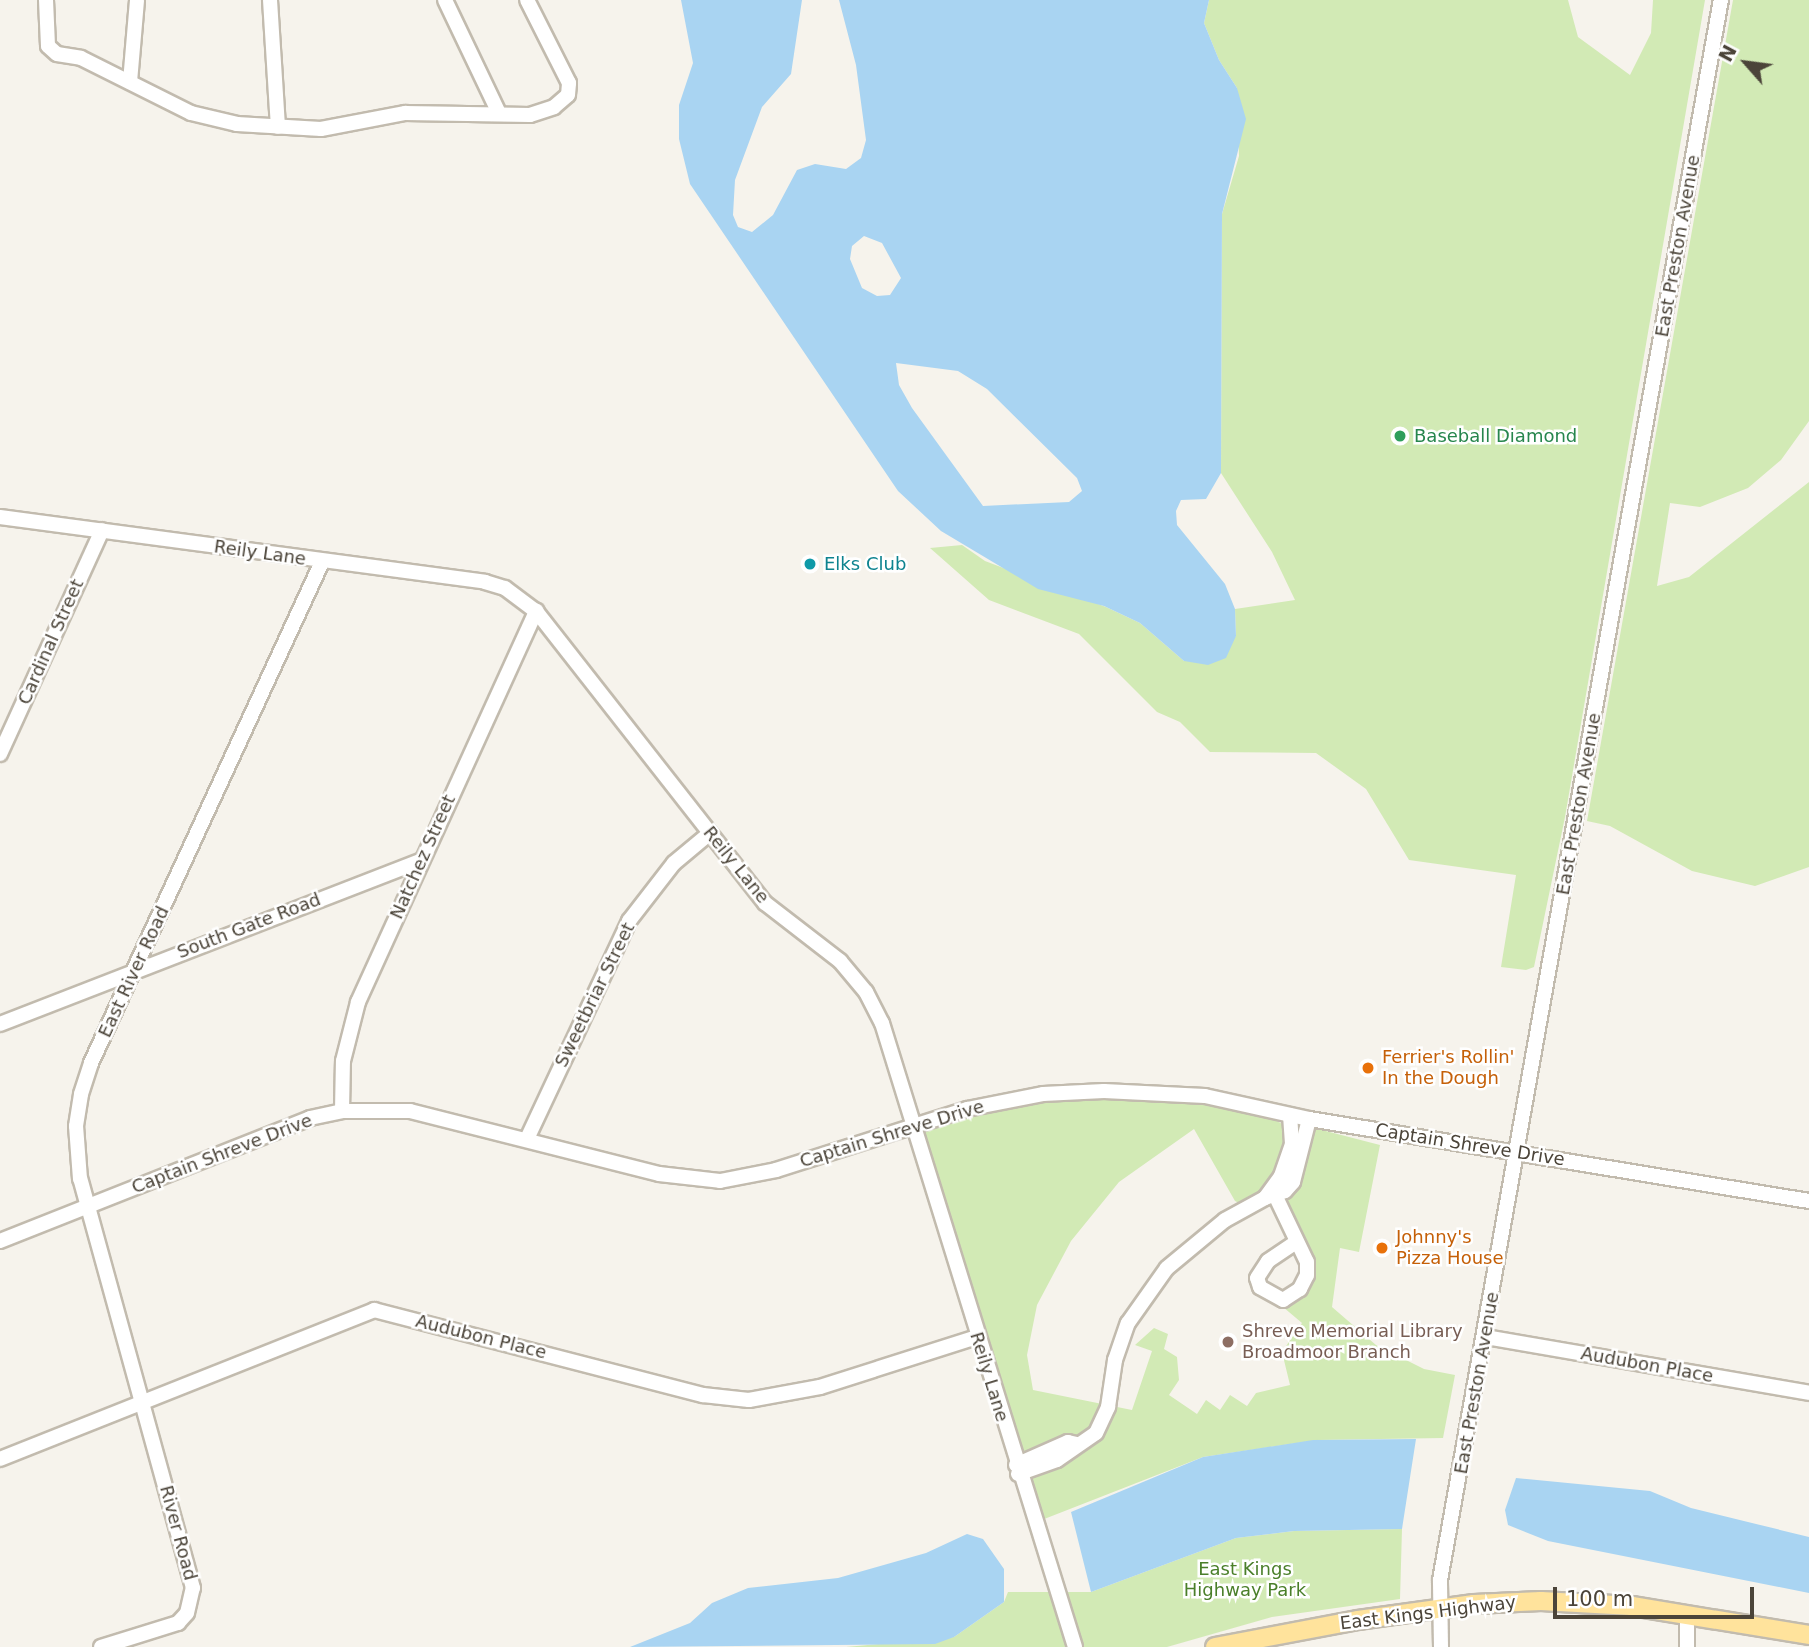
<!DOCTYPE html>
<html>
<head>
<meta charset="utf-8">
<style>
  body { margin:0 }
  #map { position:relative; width:1809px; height:1647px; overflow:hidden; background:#f6f3ec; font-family:"DejaVu Sans",sans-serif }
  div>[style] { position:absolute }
  .green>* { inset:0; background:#d2eab5 }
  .water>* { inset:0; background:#a9d4f2 }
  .roads { filter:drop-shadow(2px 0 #c2bbae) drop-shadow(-2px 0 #c2bbae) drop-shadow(0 2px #c2bbae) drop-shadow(0 -2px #c2bbae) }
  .minor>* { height:14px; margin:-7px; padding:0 7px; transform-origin:7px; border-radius:7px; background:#fff }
  .major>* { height:18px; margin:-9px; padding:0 9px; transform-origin:9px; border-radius:9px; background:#ffe39c }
  .dots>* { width:19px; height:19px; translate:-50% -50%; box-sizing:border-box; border:4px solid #fff; border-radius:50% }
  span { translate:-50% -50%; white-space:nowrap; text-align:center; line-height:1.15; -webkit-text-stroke:5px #fff; paint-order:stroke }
  .street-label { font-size:18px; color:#4b4439 }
  .leisure-label { font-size:18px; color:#27864d }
  .left { translate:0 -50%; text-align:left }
  .culture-label { font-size:18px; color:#0d838f }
  .food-label { font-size:18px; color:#c56008 }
  .education-label { font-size:18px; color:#785e54 }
  .park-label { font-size:18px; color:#4a7f2a }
  .north { position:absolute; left:1711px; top:28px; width:70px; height:70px; -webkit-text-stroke:5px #fff; paint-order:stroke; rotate:298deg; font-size:19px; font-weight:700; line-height:28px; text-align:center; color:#4b4439 }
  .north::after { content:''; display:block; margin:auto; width:24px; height:32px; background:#4b4439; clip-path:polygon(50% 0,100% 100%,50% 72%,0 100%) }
  .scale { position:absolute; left:1553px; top:1587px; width:201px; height:32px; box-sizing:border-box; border:4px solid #4b4439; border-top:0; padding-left:9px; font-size:21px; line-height:24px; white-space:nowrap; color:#4b4439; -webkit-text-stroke:5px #fff; paint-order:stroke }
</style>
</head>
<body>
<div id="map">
  <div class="green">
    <i style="clip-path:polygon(1209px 0,1568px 0,1578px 37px,1630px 75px,1651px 33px,1653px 0,1705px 0,1565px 817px,1534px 967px,1526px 970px,1501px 967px,1516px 875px,1409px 860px,1366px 789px,1316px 753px,1210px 752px,1180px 722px,1157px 712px,1079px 634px,989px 600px,930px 548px,962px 545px,985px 561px,1106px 607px,1140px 623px,1184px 661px,1236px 636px,1235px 609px,1295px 600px,1272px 552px,1221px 473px,1222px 214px,1239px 156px,1237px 88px,1219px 60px,1204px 23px)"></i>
    <i style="clip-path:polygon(1733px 0,1809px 0,1809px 421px,1781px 460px,1748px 488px,1700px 507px,1670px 503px,1657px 586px,1689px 577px,1809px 482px,1809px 867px,1755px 886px,1692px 871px,1610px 826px,1587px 821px)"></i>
    <i style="clip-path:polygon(1043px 1094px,1244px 1104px,1288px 1127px,1281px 1176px,1247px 1207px,1235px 1201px,1194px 1129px,1119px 1182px,1071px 1241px,1037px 1305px,1027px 1355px,1033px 1390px,1132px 1410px,1152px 1351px,1135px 1345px,1154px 1328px,1168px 1334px,1164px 1349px,1177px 1357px,1179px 1380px,1169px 1395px,1197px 1414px,1206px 1400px,1220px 1410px,1230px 1395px,1247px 1406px,1256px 1393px,1290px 1385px,1282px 1352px,1302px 1323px,1283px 1307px,1283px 1300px,1307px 1275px,1275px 1195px,1307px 1131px,1318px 1129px,1380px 1145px,1359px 1252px,1340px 1248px,1332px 1307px,1376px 1345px,1424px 1369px,1455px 1375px,1443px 1438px,1318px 1440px,1203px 1457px,1034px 1523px,911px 1127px)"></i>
    <i style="clip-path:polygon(1402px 1529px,1400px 1599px,1272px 1617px,1167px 1647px,846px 1647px,954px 1637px,1004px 1602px,1008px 1592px,1091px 1592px,1236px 1538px,1294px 1531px)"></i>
  </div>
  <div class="water">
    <i style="clip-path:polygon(evenodd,681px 0,802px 0,791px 74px,762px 107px,735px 180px,733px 215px,738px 227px,752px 232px,773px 215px,797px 170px,815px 164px,846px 169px,861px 158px,866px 140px,856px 65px,839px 0,1209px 0,1204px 23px,1219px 60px,1237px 88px,1246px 119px,1222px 214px,1221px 473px,1206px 499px,1181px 500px,1176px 511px,1177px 525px,1225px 584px,1235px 609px,1236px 636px,1226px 658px,1208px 665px,1184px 661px,1140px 623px,1104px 606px,1038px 589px,941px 531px,898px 491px,690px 184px,679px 139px,679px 105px,693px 63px,681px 0,864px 236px,882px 243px,901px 278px,890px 295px,877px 296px,862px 288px,850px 259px,852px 246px,864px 236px,681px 0,896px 363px,958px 371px,987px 389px,1077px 478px,1082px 491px,1069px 502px,983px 506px,912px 408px,899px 385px,896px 363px)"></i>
    <i style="clip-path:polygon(1416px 1439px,1402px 1529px,1294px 1531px,1236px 1538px,1091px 1592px,1071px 1512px,1203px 1457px,1313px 1440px)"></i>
    <i style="clip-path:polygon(1516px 1478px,1650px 1491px,1691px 1508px,1809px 1537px,1809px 1593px,1548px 1541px,1508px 1525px,1505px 1510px)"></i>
    <i style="clip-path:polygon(967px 1534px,983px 1539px,1004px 1569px,1004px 1602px,954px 1637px,935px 1644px,630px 1647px,690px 1623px,712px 1603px,748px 1588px,838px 1578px,926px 1553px)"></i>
  </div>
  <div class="roads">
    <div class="minor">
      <i style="left:46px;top:0;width:46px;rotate:87.5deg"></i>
      <i style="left:48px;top:46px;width:12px;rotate:42deg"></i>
      <i style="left:57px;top:54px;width:24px;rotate:9deg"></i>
      <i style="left:81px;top:58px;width:123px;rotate:26.6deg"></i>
      <i style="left:191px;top:113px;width:47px;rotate:13.4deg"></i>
      <i style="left:237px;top:124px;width:84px;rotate:3.4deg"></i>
      <i style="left:321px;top:129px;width:86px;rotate:-10.8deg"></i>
      <i style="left:405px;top:113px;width:125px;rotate:0.9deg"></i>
      <i style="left:530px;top:115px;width:25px;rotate:-18deg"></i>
      <i style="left:554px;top:107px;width:18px;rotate:-41deg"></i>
      <i style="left:568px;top:95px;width:12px;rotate:-85deg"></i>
      <i style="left:569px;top:83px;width:93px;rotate:-116.8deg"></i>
      <i style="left:270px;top:0;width:127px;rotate:86.4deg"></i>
      <i style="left:445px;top:0;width:125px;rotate:64.5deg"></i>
      <i style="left:130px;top:82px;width:82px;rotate:-85.1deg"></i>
      <i style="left:0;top:517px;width:489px;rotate:7.6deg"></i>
      <i style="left:485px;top:582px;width:21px;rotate:17deg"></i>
      <i style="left:505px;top:588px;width:39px;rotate:37deg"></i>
      <i style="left:536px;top:611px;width:371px;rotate:51.9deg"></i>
      <i style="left:765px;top:903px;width:95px;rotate:37.7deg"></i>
      <i style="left:840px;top:961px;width:40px;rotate:50deg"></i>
      <i style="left:866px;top:992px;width:35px;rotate:63deg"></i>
      <i style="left:882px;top:1023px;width:653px;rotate:72.81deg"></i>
      <i style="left:0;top:754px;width:246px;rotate:-65.5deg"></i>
      <i style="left:0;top:1024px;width:451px;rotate:-21.2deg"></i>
      <i style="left:342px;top:1111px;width:50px;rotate:-88.9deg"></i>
      <i style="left:343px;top:1061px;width:61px;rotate:-75.7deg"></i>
      <i style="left:358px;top:1002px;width:430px;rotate:-65.5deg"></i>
      <i style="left:1290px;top:1115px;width:29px;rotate:86deg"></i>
      <i style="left:1292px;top:1144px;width:34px;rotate:109deg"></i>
      <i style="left:1281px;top:1176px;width:27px;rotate:126deg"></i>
      <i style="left:1265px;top:1198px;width:21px;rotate:-19deg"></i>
      <i style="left:1285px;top:1191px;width:12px;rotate:-48deg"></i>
      <i style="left:1293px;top:1182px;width:65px;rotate:-75.7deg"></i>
      <i style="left:527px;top:1139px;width:241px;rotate:-64.9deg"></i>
      <i style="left:629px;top:921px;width:73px;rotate:-52.2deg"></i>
      <i style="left:674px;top:863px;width:47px;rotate:-39.8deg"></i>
      <i style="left:1275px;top:1195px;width:74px;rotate:64.5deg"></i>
      <i style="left:1307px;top:1262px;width:13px;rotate:90deg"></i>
      <i style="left:1307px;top:1275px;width:16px;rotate:117deg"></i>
      <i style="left:1300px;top:1289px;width:20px;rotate:147deg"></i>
      <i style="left:1283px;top:1300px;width:26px;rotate:-151deg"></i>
      <i style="left:1260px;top:1287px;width:9px;rotate:-108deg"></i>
      <i style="left:1257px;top:1278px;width:20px;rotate:-57deg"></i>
      <i style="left:1268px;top:1261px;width:34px;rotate:-34deg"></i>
      <i style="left:0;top:1241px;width:334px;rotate:-21.6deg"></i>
      <i style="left:310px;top:1118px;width:33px;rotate:-12deg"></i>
      <i style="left:342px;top:1111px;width:68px"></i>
      <i style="left:410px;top:1111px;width:257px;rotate:14.2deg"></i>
      <i style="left:659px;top:1174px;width:61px;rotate:6.5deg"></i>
      <i style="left:720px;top:1181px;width:57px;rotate:-11.1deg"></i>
      <i style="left:776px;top:1170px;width:201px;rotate:-17.7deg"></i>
      <i style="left:967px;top:1109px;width:77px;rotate:-11.2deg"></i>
      <i style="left:1043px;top:1094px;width:61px;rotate:-2.8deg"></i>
      <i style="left:1104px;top:1091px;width:101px;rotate:2.8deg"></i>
      <i style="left:1205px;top:1096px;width:107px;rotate:12.5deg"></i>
      <i style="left:1309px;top:1119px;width:507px;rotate:9.31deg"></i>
      <i style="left:1486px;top:1337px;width:328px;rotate:9.8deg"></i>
      <i style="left:0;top:1459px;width:403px;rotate:-21.7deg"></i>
      <i style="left:374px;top:1310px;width:340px;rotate:14.5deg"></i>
      <i style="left:703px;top:1395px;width:46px;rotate:6.2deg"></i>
      <i style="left:749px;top:1400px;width:72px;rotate:-10.4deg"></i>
      <i style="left:820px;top:1387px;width:165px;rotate:-17.7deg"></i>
      <i style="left:1016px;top:1465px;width:57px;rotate:-23.9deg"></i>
      <i style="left:1068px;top:1442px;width:9px;rotate:13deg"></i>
      <i style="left:1018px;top:1474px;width:41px;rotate:-19.7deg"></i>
      <i style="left:1057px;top:1460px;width:47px;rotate:-34.7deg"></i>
      <i style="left:1096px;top:1433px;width:29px;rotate:-65deg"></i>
      <i style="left:1108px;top:1407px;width:48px;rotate:-81.5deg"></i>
      <i style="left:1115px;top:1360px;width:39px;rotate:-71deg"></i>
      <i style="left:1128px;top:1323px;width:67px;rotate:-54.7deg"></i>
      <i style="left:1167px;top:1268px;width:75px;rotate:-39.6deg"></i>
      <i style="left:1225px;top:1220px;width:46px;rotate:-28.8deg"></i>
      <i style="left:1687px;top:1615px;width:32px;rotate:90deg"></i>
      <i style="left:101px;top:1647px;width:81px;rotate:-17.3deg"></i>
      <i style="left:178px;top:1623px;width:13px;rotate:-48deg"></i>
      <i style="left:187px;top:1613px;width:26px;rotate:-77deg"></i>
      <i style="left:193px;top:1588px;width:424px;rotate:-105.4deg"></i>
      <i style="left:80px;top:1179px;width:53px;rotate:-94.3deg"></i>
      <i style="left:76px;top:1126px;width:32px;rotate:-81deg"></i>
      <i style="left:81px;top:1094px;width:33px;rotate:-72deg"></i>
      <i style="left:91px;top:1063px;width:552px;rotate:-65.25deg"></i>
      <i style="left:1441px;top:1647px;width:67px;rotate:-90.9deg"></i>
      <i style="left:1440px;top:1580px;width:1605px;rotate:-79.92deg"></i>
    </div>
    <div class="major">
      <i style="left:1215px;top:1647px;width:146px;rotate:-10.7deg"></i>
      <i style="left:1358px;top:1620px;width:117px;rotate:-7.9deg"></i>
      <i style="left:1474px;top:1604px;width:67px;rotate:-2.6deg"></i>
      <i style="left:1541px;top:1601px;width:91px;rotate:3.1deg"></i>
      <i style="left:1632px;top:1606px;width:179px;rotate:9.3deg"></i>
    </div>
  </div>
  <div class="dots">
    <i style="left:1400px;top:436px;background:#2e9e5b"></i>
    <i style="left:810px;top:564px;background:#0f9aa8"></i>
    <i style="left:1368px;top:1068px;background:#e8710a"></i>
    <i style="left:1382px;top:1248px;background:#e8710a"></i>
    <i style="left:1228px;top:1342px;background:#8d6e63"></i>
  </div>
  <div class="street-label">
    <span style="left:1678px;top:246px;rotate:-80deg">East Preston Avenue</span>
    <span style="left:260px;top:553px;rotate:8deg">Reily Lane</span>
    <span style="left:51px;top:642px;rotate:-66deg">Cardinal Street</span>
    <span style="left:1579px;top:804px;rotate:-80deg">East Preston Avenue</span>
    <span style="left:423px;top:857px;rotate:-66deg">Natchez Street</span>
    <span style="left:736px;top:865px;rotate:51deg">Reily Lane</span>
    <span style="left:249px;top:926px;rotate:-21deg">South Gate Road</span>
    <span style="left:134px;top:972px;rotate:-65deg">East River Road</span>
    <span style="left:595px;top:995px;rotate:-64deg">Sweetbriar Street</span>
    <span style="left:892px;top:1134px;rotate:-17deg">Captain Shreve Drive</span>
    <span style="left:1470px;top:1145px;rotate:9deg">Captain Shreve Drive</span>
    <span style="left:222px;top:1154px;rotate:-21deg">Captain Shreve Drive</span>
    <span style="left:481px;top:1337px;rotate:14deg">Audubon Place</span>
    <span style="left:1647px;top:1365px;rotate:10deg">Audubon Place</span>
    <span style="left:989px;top:1377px;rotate:73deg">Reily Lane</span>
    <span style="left:1477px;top:1383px;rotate:-80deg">East Preston Avenue</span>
    <span style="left:178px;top:1533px;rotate:75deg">River Road</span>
    <span style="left:1428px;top:1613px;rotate:-7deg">East Kings Highway</span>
  </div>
  <div class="leisure-label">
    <span class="left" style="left:1414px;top:436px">Baseball Diamond</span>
  </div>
  <div class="culture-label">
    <span class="left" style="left:824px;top:564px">Elks Club</span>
  </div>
  <div class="food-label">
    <span class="left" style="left:1382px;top:1068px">Ferrier's Rollin'<br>In the Dough</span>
    <span class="left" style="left:1396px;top:1248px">Johnny's<br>Pizza House</span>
  </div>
  <div class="education-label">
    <span class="left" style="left:1242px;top:1342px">Shreve Memorial Library<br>Broadmoor Branch</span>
  </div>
  <div class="park-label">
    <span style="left:1245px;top:1580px">East Kings<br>Highway Park</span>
  </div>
  <div class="north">N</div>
  <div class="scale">100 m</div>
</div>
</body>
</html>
